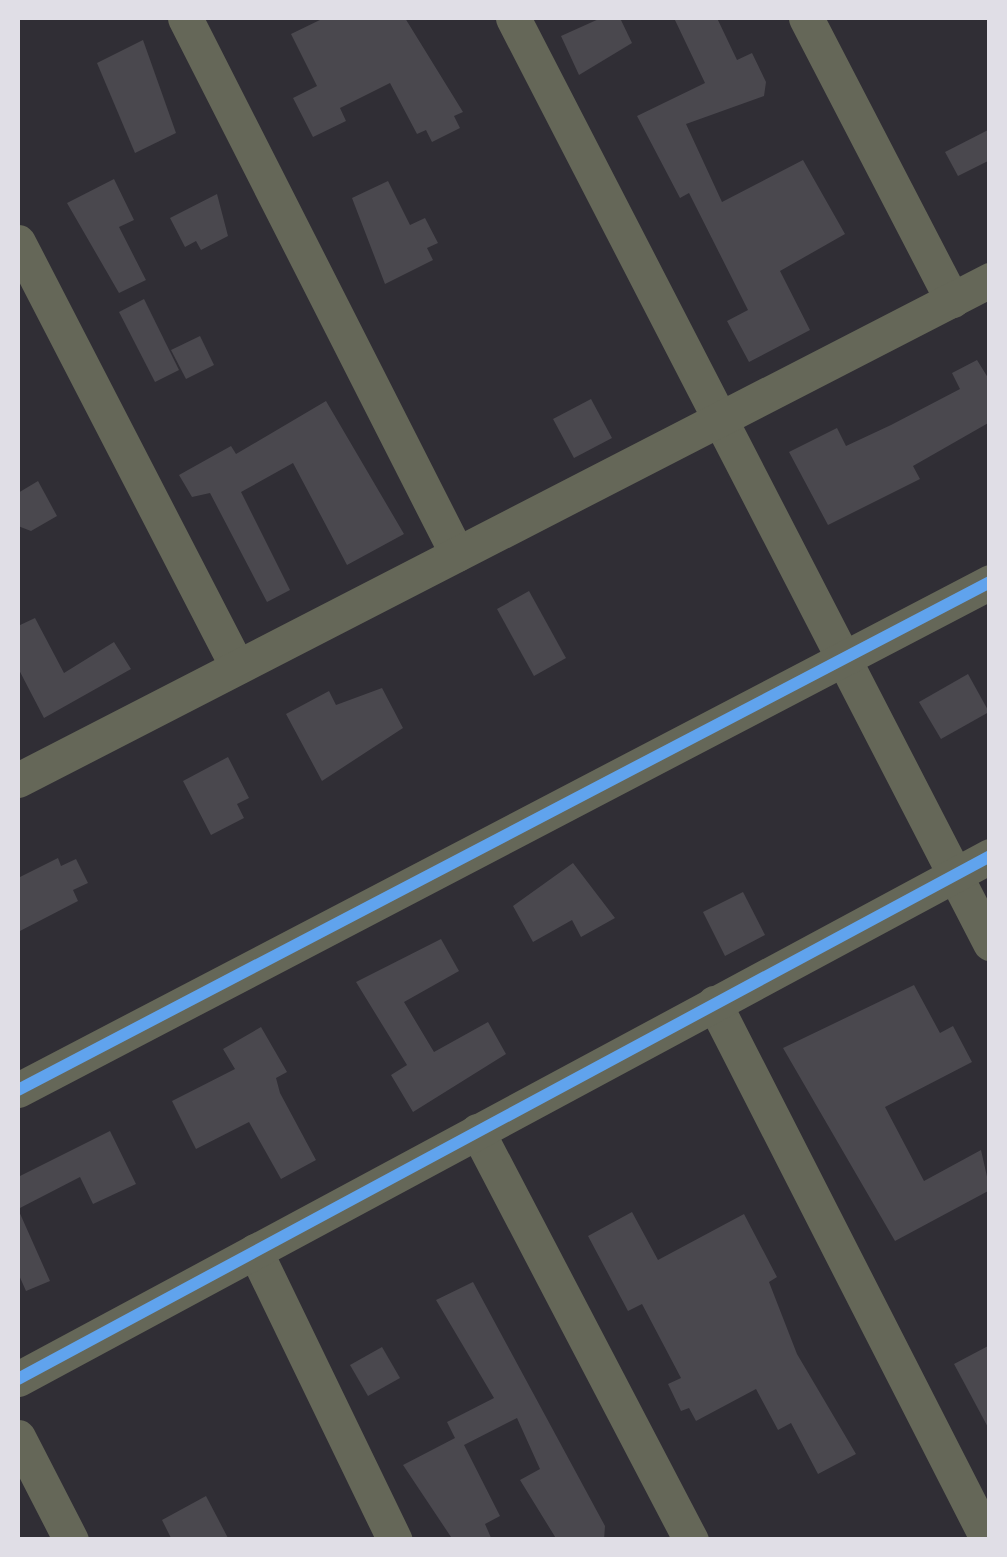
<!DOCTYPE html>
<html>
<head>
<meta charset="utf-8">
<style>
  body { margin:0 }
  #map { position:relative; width:1007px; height:1557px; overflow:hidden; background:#302e35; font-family:"Work Sans",sans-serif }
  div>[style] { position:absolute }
  .building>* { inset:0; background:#4a484e }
  .street>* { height:35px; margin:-17.5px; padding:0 17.5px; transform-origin:17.5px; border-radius:17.5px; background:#656758 }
  .cycleway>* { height:12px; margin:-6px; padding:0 6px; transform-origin:6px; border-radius:6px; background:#60a3ed }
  span { translate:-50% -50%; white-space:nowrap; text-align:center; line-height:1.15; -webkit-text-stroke:8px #16151a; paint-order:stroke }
  .frame { position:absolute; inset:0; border:20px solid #e0dee6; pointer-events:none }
</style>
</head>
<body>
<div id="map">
  <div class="building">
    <i style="clip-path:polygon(324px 18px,405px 18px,463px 112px,454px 116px,460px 128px,432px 142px,426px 130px,417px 134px,390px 83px,340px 108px,346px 121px,313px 137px,293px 98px,317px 86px,291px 34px)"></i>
    <i style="clip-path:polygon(601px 18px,620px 18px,632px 43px,579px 75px,561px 36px)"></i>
    <i style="clip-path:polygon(674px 18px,717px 18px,737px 60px,752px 53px,766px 82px,764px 96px,686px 124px,722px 202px,803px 160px,845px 234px,780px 271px,810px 330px,749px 362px,727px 321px,748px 310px,689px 193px,680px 198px,637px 116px,705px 83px)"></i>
    <i style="clip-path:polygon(143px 40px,176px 133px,135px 153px,97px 63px)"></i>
    <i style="clip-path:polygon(990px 129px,990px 160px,958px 176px,945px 152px)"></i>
    <i style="clip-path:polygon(114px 179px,134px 220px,119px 227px,146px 280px,119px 293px,67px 203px)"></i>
    <i style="clip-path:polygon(388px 181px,410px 225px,425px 218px,438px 243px,427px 248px,433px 260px,385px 284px,352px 198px)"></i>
    <i style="clip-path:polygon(217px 194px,228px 236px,201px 250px,196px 241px,185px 247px,170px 218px)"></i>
    <i style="clip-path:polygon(144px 299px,179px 370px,155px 382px,119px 312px)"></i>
    <i style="clip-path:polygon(200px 336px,214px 365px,186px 379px,171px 350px)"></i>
    <i style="clip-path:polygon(977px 360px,990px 381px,990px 422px,913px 466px,920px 479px,828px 525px,789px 452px,837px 428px,846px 446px,891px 425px,960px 389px,952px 373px)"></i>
    <i style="clip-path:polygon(591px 399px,612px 438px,574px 458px,553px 419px)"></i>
    <i style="clip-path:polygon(326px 401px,404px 534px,347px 565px,293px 463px,241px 492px,290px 590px,267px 602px,210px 493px,192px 497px,179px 475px,231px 446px,236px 454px)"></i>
    <i style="clip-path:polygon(38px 481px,57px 516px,31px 531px,18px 526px,18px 493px)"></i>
    <i style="clip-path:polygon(529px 591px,566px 658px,534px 676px,497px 609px)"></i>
    <i style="clip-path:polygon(35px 618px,64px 673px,114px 642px,131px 669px,44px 718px,18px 668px,18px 626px)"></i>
    <i style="clip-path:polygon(968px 674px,989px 712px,941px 739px,919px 702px)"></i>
    <i style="clip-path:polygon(382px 688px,403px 728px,322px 781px,286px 714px,329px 691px,336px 705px)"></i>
    <i style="clip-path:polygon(228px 757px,249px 798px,237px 804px,244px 818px,211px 835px,183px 781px)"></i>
    <i style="clip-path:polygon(58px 858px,61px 866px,76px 859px,88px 883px,73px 890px,78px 901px,18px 932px,18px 878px)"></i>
    <i style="clip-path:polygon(573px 863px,615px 918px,581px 937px,572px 920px,533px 942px,513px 906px)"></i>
    <i style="clip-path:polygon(743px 892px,765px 935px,725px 956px,703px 912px)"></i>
    <i style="clip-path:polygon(441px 939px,459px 971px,404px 1002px,434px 1052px,488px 1022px,506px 1054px,413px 1112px,391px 1075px,407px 1065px,356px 982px)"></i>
    <i style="clip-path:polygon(914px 985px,940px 1033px,953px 1026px,972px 1062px,885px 1107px,924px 1181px,981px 1150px,990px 1190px,895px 1241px,783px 1048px)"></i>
    <i style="clip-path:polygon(261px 1027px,287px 1072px,276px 1078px,280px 1093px,316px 1160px,281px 1179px,249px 1122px,196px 1149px,172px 1101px,235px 1069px,223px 1049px)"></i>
    <i style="clip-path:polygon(110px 1131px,136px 1184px,93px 1204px,80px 1177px,18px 1209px,50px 1281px,26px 1291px,18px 1273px,18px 1177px)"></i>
    <i style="clip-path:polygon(632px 1212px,658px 1260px,744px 1214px,777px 1277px,769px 1282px,797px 1354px,856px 1454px,818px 1474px,791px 1423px,778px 1430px,756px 1389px,696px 1421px,689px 1408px,681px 1411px,668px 1384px,681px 1378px,642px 1304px,628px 1311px,588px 1236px)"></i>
    <i style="clip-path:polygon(473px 1282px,605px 1526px,604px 1540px,557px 1540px,520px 1480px,540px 1469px,517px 1418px,464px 1445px,500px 1516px,485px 1524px,492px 1540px,453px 1540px,403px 1465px,455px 1438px,447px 1422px,494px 1398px,436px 1300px)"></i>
    <i style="clip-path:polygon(990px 1345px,990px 1431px,954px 1364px)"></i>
    <i style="clip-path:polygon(382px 1347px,400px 1378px,368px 1396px,350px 1365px)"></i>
    <i style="clip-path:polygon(206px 1496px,229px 1540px,172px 1540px,162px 1520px)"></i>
  </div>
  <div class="street">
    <i style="left:185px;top:18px;width:601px;rotate:63.09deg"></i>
    <i style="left:513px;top:18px;width:1041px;rotate:62.72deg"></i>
    <i style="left:806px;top:18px;width:318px;rotate:62.6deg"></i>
    <i style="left:18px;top:242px;width:478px;rotate:62.7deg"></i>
    <i style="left:18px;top:780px;width:1093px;rotate:-27.22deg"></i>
    <i style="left:714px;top:1003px;width:603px;rotate:62.97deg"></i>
    <i style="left:18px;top:1090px;width:1097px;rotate:-27.59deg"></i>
    <i style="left:477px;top:1131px;width:462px;rotate:62.4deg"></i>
    <i style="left:255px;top:1251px;width:321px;rotate:64.2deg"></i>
    <i style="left:18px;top:1379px;width:1104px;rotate:-28.28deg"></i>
    <i style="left:18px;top:1437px;width:116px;rotate:62.8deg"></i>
  </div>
  <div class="cycleway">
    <i style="left:18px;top:1090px;width:1097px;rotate:-27.59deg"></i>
    <i style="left:18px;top:1379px;width:1104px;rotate:-28.28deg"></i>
  </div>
  <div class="frame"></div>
</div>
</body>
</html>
